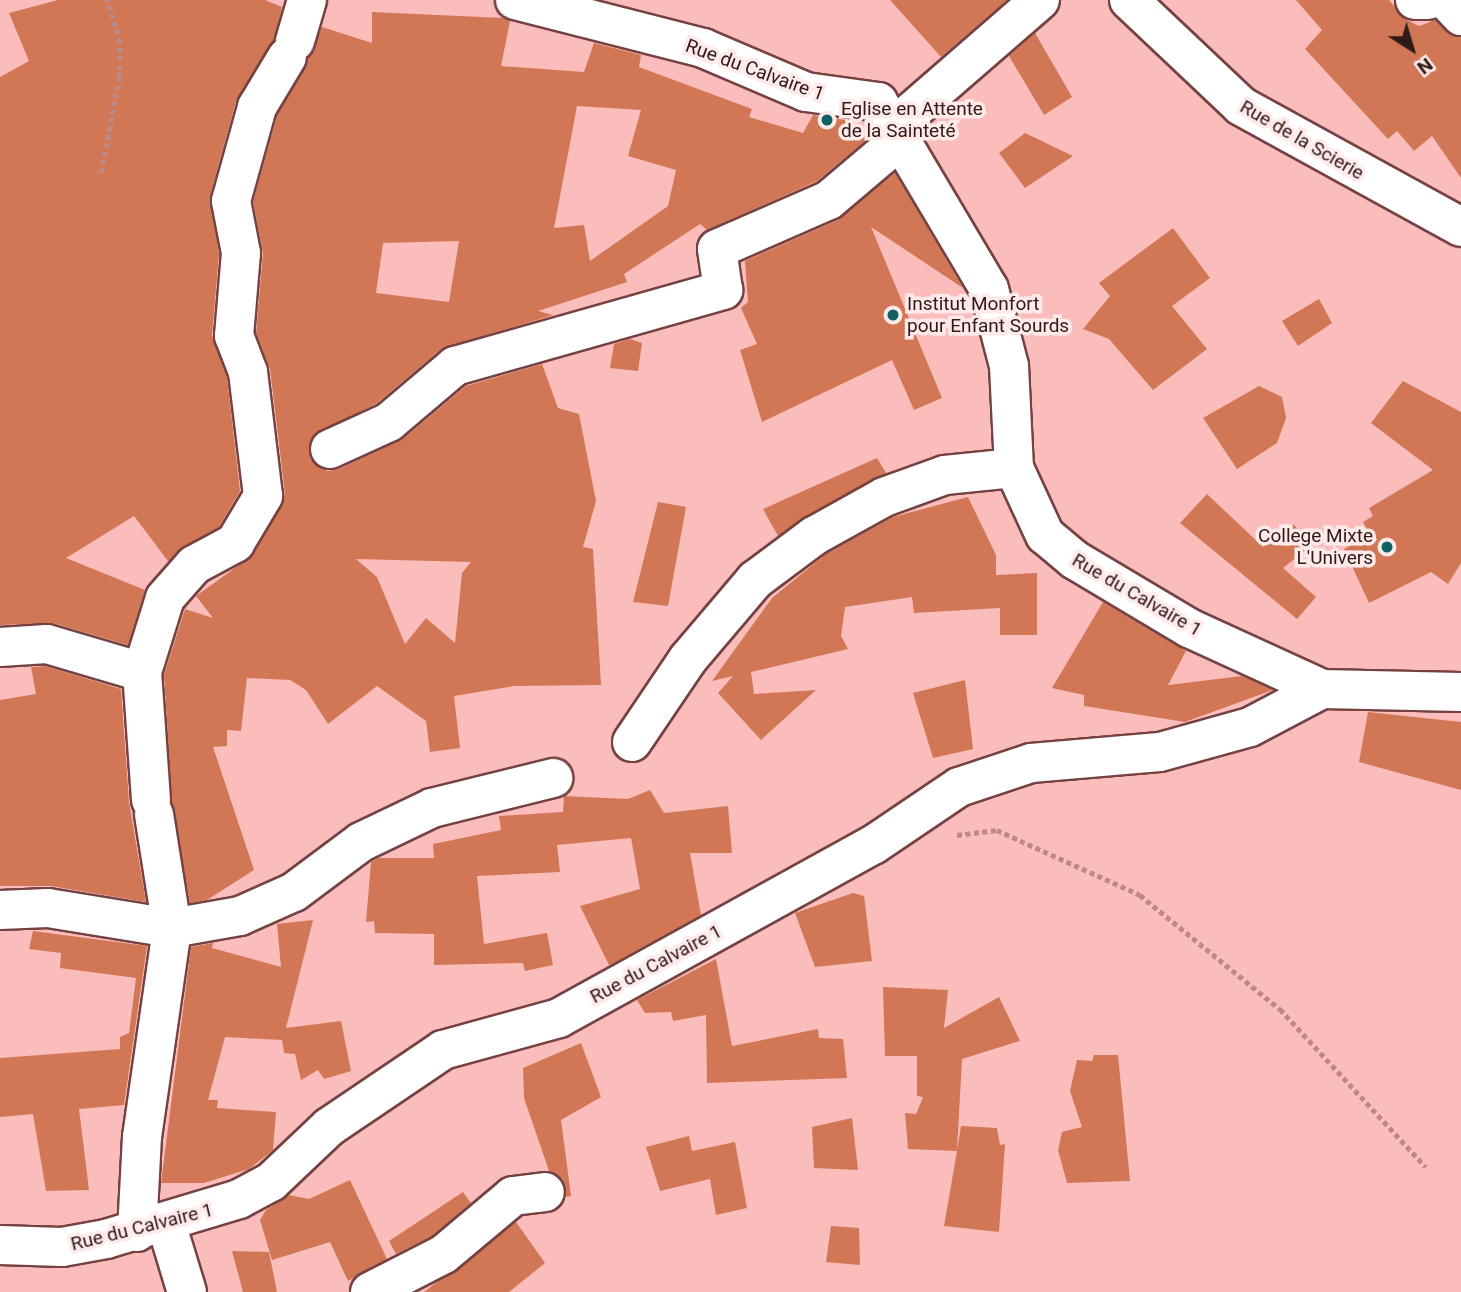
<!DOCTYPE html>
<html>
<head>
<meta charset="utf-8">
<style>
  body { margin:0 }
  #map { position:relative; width:1461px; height:1292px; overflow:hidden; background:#fbbdbb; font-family:Roboto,sans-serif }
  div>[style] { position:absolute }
  .building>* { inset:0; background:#d27756 }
  .path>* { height:4.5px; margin-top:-2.25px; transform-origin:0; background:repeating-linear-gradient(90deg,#bb8988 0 5px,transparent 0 8.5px) }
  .roads { filter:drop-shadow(2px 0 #754141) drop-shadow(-2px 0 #754141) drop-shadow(0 2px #754141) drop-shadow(0 -2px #754141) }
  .minor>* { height:38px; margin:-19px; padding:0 19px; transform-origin:19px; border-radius:19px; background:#fff }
  .dots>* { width:19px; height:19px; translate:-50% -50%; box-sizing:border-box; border:4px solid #feeae9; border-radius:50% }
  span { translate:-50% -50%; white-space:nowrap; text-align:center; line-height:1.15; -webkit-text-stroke:7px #feeae9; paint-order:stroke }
  .street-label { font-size:19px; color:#301919 }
  .poi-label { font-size:19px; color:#301919 }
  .left { translate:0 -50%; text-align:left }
  .right { translate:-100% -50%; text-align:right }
  .north { position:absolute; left:1377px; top:14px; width:70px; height:70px; -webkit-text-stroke:5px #feeae9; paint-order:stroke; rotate:143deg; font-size:19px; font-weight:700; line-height:28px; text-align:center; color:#301919 }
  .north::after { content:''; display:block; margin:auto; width:24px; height:32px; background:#301919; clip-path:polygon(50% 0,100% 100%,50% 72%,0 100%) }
</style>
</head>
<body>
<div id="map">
  <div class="building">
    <i style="clip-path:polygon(58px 0,265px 0,282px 7px,274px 40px,236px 101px,210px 196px,219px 254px,212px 335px,227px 377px,240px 491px,219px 527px,168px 561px,134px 516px,66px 558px,145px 590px,128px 645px,53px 623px,0 625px,0 77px,29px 61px,9px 13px)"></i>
    <i style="clip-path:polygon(890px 0,1007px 0,941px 57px)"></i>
    <i style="clip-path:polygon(1296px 0,1389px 0,1405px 19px,1419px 26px,1435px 20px,1461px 37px,1461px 178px,1432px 136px,1414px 151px,1397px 131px,1388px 139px,1305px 49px,1322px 30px)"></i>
    <i style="clip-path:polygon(evenodd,372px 12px,503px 18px,510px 21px,501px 66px,584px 72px,594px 43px,641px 55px,639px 67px,752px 109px,749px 117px,803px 133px,813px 115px,845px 120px,871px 136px,817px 181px,707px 230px,700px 224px,624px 274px,627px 282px,538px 311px,553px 315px,441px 349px,377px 403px,313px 436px,310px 459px,327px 471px,339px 469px,403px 439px,466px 386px,542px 364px,558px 408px,579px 414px,596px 501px,583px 547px,593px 549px,601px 685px,514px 686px,454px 696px,460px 748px,430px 752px,426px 721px,377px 686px,328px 724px,306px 690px,290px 680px,247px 678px,241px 731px,227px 730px,227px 746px,213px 747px,254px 870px,207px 900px,190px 903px,172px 803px,164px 675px,185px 609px,213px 618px,196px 596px,253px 555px,285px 494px,270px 369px,256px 333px,263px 254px,253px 202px,277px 116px,322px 27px,372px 43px,372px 12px,577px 106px,641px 110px,628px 156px,676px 170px,668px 206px,590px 261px,584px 225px,554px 228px,577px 106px,372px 12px,459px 241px,449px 302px,376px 293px,383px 243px,459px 241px,372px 12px,356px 559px,471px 562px,462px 573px,455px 643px,426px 618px,405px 644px,377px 577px,356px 559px)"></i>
    <i style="clip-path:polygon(1035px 33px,1072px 97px,1044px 115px,1009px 56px)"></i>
    <i style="clip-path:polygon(1025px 133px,1073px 156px,1025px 188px,999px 153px)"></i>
    <i style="clip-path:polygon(895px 173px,963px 288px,871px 227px,942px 398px,914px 410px,892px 360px,762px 422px,740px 350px,757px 344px,741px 308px,748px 302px,745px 261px,838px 220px)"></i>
    <i style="clip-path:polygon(1173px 228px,1210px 278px,1172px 306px,1207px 349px,1153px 390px,1109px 339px,1083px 329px,1110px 296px,1099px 283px)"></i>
    <i style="clip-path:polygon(1319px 299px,1332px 323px,1298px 346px,1282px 321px)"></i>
    <i style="clip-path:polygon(630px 339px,642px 343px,638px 371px,610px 368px,614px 344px)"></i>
    <i style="clip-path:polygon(1403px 381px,1461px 412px,1461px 563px,1448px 584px,1431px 572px,1369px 603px,1344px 549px,1370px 535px,1363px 522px,1373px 516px,1369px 508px,1433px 470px,1371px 423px)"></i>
    <i style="clip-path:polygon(1259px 386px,1282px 397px,1286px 418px,1277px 443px,1237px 469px,1203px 418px)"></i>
    <i style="clip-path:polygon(877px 458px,886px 473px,778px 536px,763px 509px)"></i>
    <i style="clip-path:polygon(1207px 494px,1263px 547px,1293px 524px,1312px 545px,1283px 568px,1316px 597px,1297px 619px,1180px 523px)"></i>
    <i style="clip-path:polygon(968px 497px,996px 555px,996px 575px,1037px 573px,1037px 635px,1000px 635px,1000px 608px,914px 613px,912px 597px,845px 607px,841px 636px,848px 649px,751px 672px,754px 694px,816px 690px,761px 740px,718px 693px,733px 676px,712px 681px,772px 598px,826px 554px,893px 517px)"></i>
    <i style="clip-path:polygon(658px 502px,686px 507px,668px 606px,633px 602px)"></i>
    <i style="clip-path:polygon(1103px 602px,1186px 651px,1168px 685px,1242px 676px,1273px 690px,1185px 722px,1084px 706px,1084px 695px,1052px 688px)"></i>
    <i style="clip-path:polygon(45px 666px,121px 689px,129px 802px,146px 902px,51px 886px,0 886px,0 700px,36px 694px,31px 667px)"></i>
    <i style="clip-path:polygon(965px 680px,973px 749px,933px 758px,913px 693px)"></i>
    <i style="clip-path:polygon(1368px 712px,1461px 722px,1461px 790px,1359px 762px)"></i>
    <i style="clip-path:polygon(650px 790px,664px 813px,728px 806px,732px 853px,690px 853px,701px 915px,614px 963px,609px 965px,580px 906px,640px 889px,631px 838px,557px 845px,560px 872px,477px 876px,484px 944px,547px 933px,553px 965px,525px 971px,523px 963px,434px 965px,434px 934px,375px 933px,374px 921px,366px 922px,371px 862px,378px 858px,434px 858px,433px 844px,501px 830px,499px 816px,563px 812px,564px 796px,628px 799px)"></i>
    <i style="clip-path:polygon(853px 893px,864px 896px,872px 961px,815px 967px,795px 913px)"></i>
    <i style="clip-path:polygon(313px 920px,286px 1028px,341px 1021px,351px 1071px,324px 1079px,318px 1070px,301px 1080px,295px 1054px,284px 1053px,282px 1040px,225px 1037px,208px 1100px,218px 1100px,217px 1108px,276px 1112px,273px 1150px,249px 1169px,204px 1183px,161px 1183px,191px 947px,213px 943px,212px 948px,281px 967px,277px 924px)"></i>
    <i style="clip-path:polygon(33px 931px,147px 946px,124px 1105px,79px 1109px,89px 1190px,46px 1191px,33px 1114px,0 1117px,0 1058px,120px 1049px,120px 1037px,129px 1033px,136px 978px,60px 968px,61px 953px,29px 949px)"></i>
    <i style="clip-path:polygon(716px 959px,732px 1046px,818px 1029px,819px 1038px,843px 1039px,847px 1078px,707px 1083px,706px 1015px,673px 1021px,671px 1012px,645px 1013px,637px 1000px)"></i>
    <i style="clip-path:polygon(883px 987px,948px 990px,944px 1028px,999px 997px,1020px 1041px,962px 1059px,957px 1151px,961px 1126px,997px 1128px,1000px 1145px,1005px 1144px,999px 1232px,944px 1226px,957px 1151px,908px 1149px,905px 1113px,916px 1114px,923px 1097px,917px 1096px,917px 1056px,885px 1056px)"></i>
    <i style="clip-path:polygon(581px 1043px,601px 1097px,561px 1120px,571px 1196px,566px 1197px,563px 1179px,549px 1171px,524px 1098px,523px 1068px)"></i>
    <i style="clip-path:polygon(1094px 1055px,1118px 1055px,1130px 1181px,1067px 1183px,1058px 1150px,1062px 1132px,1082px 1127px,1070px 1091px,1077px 1060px,1092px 1061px)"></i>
    <i style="clip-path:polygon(852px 1118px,858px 1170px,814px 1168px,812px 1127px)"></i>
    <i style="clip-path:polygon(689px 1136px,692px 1151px,735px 1142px,747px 1208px,716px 1215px,710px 1179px,660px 1191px,646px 1147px)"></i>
    <i style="clip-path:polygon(350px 1180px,387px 1259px,348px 1281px,330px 1242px,272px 1260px,260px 1220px,266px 1210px,289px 1195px,309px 1199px)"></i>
    <i style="clip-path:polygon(463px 1192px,471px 1203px,432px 1236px,396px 1254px,389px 1241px)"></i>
    <i style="clip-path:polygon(516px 1222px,545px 1263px,509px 1292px,424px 1292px)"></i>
    <i style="clip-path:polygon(831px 1226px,859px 1228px,860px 1265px,826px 1262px)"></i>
    <i style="clip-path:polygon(232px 1251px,269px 1252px,277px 1292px,243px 1292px)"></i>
  </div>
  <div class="path">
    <i style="left:101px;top:173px;width:97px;rotate:-79.3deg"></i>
    <i style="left:119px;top:78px;width:35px;rotate:-88deg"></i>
    <i style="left:120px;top:43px;width:45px;rotate:-106.8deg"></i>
    <i style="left:957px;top:835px;width:40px;rotate:-7.1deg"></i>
    <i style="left:997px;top:830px;width:157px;rotate:24.4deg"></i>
    <i style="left:1140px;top:895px;width:181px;rotate:39.2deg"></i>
    <i style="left:1280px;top:1009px;width:215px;rotate:47.3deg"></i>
  </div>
  <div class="roads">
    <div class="minor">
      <i style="left:515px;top:0;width:194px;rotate:14.3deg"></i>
      <i style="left:703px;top:48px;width:112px;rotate:23.1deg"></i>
      <i style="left:806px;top:92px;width:73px;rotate:7.9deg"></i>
      <i style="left:878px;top:102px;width:217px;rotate:59.3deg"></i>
      <i style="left:989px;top:289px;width:80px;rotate:75.4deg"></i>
      <i style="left:1009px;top:366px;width:102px;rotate:87.2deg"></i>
      <i style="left:1014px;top:468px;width:74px;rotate:65.2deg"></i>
      <i style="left:1045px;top:535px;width:39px;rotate:40deg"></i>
      <i style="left:1075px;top:560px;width:133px;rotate:30.8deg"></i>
      <i style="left:1189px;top:628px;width:146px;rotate:24.6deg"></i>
      <i style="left:1322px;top:689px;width:139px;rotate:1.2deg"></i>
      <i style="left:1129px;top:0;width:154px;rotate:43.4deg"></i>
      <i style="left:1241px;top:106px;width:251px;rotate:28.8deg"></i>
      <i style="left:1415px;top:0;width:13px"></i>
      <i style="left:1446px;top:0;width:22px;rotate:47deg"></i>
      <i style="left:295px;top:41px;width:43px;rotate:-73.7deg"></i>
      <i style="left:895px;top:126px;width:192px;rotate:-41deg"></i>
      <i style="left:330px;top:449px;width:65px;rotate:-24.6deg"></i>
      <i style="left:389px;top:422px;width:87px;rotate:-40.3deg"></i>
      <i style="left:455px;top:366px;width:279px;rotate:-15.8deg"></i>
      <i style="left:723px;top:290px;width:41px;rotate:-98.3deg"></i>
      <i style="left:717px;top:249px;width:122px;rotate:-23.6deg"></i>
      <i style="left:829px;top:200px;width:96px;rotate:-40.3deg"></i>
      <i style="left:0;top:647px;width:47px;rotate:-3.7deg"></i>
      <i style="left:47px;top:644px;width:99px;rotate:16.4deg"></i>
      <i style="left:632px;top:742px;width:100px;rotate:-56deg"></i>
      <i style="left:688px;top:659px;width:104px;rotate:-49.7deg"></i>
      <i style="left:755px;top:580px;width:74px;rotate:-36.7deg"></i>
      <i style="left:814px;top:536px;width:80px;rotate:-29.1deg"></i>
      <i style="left:884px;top:497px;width:65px;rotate:-19.8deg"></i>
      <i style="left:945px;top:475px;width:69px;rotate:-5.8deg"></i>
      <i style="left:151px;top:800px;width:128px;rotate:-94deg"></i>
      <i style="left:142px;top:672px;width:77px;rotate:-72.7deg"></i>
      <i style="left:165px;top:598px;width:44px;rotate:-48.7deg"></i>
      <i style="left:194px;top:565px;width:47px;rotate:-28.2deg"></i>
      <i style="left:235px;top:543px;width:55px;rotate:-59.2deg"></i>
      <i style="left:263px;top:496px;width:125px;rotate:-96.9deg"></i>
      <i style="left:248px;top:372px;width:39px;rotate:-111deg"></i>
      <i style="left:234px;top:336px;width:83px;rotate:-85.2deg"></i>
      <i style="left:241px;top:253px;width:53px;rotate:-100.9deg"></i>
      <i style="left:231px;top:201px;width:98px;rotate:-74.5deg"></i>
      <i style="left:257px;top:107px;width:58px;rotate:-59deg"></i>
      <i style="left:0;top:910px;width:48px;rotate:-2.4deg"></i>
      <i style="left:48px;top:908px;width:126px;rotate:9.2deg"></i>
      <i style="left:172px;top:928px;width:115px;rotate:-99deg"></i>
      <i style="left:166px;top:1223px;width:72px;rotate:73.1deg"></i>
      <i style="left:137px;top:1232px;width:95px;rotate:-87deg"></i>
      <i style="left:142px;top:1137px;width:211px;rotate:-81.8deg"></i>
      <i style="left:172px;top:928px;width:69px;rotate:-10deg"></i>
      <i style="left:240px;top:916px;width:59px;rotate:-24deg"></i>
      <i style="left:294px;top:892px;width:84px;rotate:-36.7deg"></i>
      <i style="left:361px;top:842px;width:79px;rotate:-25.6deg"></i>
      <i style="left:432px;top:808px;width:125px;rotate:-13.9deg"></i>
      <i style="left:0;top:1245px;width:62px;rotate:1.8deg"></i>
      <i style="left:62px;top:1247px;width:45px;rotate:-10.3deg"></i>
      <i style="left:106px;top:1239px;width:139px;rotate:-16.7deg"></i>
      <i style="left:239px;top:1199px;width:36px;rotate:-28deg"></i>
      <i style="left:271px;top:1182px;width:80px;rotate:-43.5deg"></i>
      <i style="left:329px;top:1127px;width:138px;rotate:-34deg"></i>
      <i style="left:443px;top:1050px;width:120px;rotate:-15.4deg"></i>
      <i style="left:559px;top:1018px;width:359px;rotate:-28.9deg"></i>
      <i style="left:873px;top:845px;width:104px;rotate:-34deg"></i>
      <i style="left:959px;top:787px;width:76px;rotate:-18.4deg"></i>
      <i style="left:1031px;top:763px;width:129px;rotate:-4.9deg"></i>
      <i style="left:1160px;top:752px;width:93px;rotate:-15.5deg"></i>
      <i style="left:1250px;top:727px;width:81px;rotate:-27.8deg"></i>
      <i style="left:370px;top:1292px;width:83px;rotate:-27.2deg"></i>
      <i style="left:444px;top:1254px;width:90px;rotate:-40deg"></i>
      <i style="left:513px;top:1196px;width:32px;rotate:-7deg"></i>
    </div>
  </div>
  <div class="dots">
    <i style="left:827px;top:120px;background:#106166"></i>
    <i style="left:893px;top:315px;background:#106166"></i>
    <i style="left:1387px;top:547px;background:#106166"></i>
  </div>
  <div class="street-label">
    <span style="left:755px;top:70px;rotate:20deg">Rue du Calvaire 1</span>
    <span style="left:1302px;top:140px;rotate:30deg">Rue de la Scierie</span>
    <span style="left:1137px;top:595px;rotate:30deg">Rue du Calvaire 1</span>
    <span style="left:656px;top:964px;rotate:-28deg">Rue du Calvaire 1</span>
    <span style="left:142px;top:1227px;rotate:-14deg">Rue du Calvaire 1</span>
  </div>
  <div class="poi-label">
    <span class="left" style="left:841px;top:120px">Eglise en Attente<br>de la Sainteté</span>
    <span class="left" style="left:907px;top:315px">Institut Monfort<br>pour Enfant Sourds</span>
    <span class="right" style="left:1373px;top:547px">College Mixte<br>L'Univers</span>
  </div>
  <div class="north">N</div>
</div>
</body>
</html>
